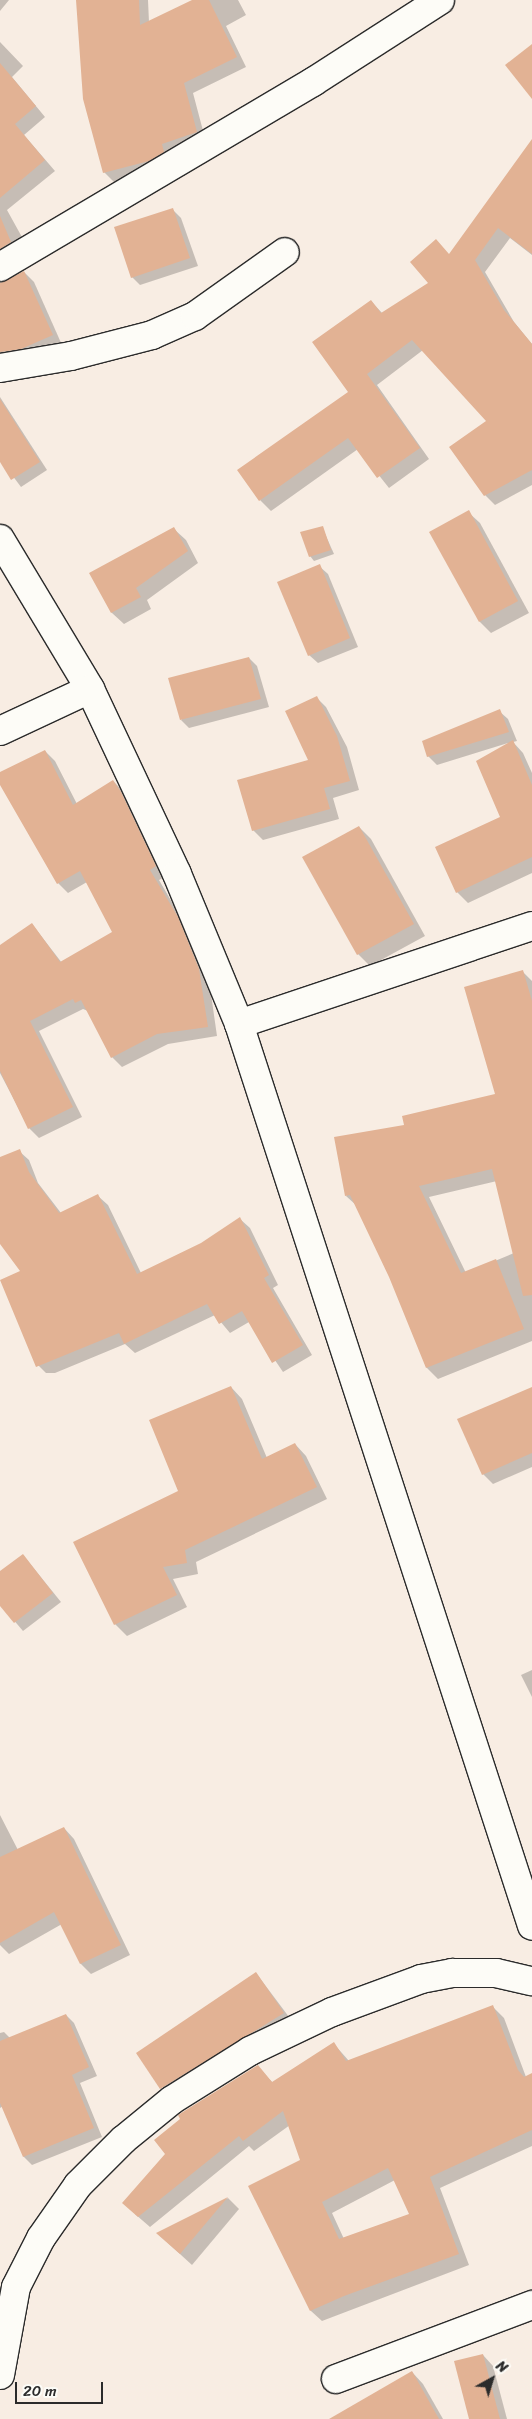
<!DOCTYPE html>
<html>
<head>
<meta charset="utf-8">
<style>
  body { margin:0 }
  #map { position:relative; width:532px; height:2419px; overflow:hidden; background:#f8ede3; font-family:Sriracha,sans-serif }
  div>[style] { position:absolute }
  .shadow>* { inset:0; background:#0003 }
  .building>* { inset:0; background:#e2b294 }
  .roads { filter:drop-shadow(1px 0 #2b2b2b) drop-shadow(-1px 0 #2b2b2b) drop-shadow(0 1px #2b2b2b) drop-shadow(0 -1px #2b2b2b) }
  .street>* { height:28px; margin:-14px; padding:0 14px; transform-origin:14px; border-radius:14px; background:#fdfcf7 }
  span { translate:-50% -50%; white-space:nowrap; text-align:center; line-height:1.15; -webkit-text-stroke:5px #fdfcf7; paint-order:stroke }
  .north { position:absolute; left:467px; top:2354px; width:50px; height:50px; -webkit-text-stroke:4px #fdfcf7; paint-order:stroke; rotate:39deg; font-size:14px; font-weight:700; line-height:20px; text-align:center; color:#2b2b2b }
  .north::after { content:''; display:block; margin:auto; width:18px; height:22px; background:#2b2b2b; clip-path:polygon(50% 0,100% 100%,50% 72%,0 100%) }
  .scale { position:absolute; left:15px; top:2382px; width:88px; height:22px; box-sizing:border-box; border:2px solid #2b2b2b; border-top:0; padding-left:6px; font-size:15px; line-height:18px; white-space:nowrap; color:#2b2b2b; -webkit-text-stroke:4px #fdfcf7; paint-order:stroke }
</style>
</head>
<body>
<div id="map">
  <div class="shadow">
    <i style="clip-path:polygon(0 0,9px 0,0 11px)"></i>
    <i style="clip-path:polygon(78px 0,148px 0,149px 22px,194px 0,238px 0,246px 15px,226px 26px,246px 67px,193px 93px,206px 142px,160px 170px,114px 182px,104px 172px)"></i>
    <i style="clip-path:polygon(0 42px,23px 66px,12px 77px,45px 117px,24px 135px,55px 171px,7px 210px,28px 248px,0 267px)"></i>
    <i style="clip-path:polygon(532px 142px,532px 255px,510px 238px,485px 272px,514px 322px,532px 344px,532px 384px,423px 350px,377px 385px,429px 459px,389px 488px,358px 449px,271px 511px,260px 500px,350px 392px,371px 301px,383px 314px,430px 284px)"></i>
    <i style="clip-path:polygon(173px 210px,181px 218px,198px 266px,140px 285px,132px 277px)"></i>
    <i style="clip-path:polygon(24px 272px,34px 282px,62px 345px,0 369px,0 284px)"></i>
    <i style="clip-path:polygon(0 397px,47px 470px,21px 487px,0 459px)"></i>
    <i style="clip-path:polygon(532px 411px,532px 485px,495px 505px,485px 495px)"></i>
    <i style="clip-path:polygon(468px 512px,480px 523px,529px 613px,491px 633px,480px 622px)"></i>
    <i style="clip-path:polygon(322px 527px,334px 554px,314px 561px,310px 556px)"></i>
    <i style="clip-path:polygon(174px 529px,186px 540px,198px 563px,147px 600px,151px 609px,124px 624px,112px 613px,91px 574px)"></i>
    <i style="clip-path:polygon(319px 566px,328px 574px,358px 647px,318px 663px,309px 655px)"></i>
    <i style="clip-path:polygon(249px 658px,257px 666px,269px 707px,189px 728px,181px 720px)"></i>
    <i style="clip-path:polygon(316px 697px,326px 707px,347px 747px,359px 790px,333px 798px,339px 819px,263px 840px,253px 830px,310px 761px)"></i>
    <i style="clip-path:polygon(499px 711px,508px 719px,517px 741px,513px 742px,523px 753px,532px 773px,532px 873px,468px 903px,457px 892px,502px 818px,508px 743px,437px 765px,428px 756px)"></i>
    <i style="clip-path:polygon(45px 751px,55px 761px,77px 804px,113px 781px,123px 791px,165px 877px,159px 880px,187px 928px,209px 980px,217px 1036px,168px 1044px,122px 1067px,112px 1057px,88px 1011px,83px 1009px,39px 1031px,82px 1117px,39px 1138px,29px 1128px,0 1073px,0 947px,32px 924px,62px 963px,114px 932px,87px 882px,68px 893px,58px 883px,0 782px,0 773px)"></i>
    <i style="clip-path:polygon(359px 827px,371px 839px,425px 936px,370px 966px,358px 954px)"></i>
    <i style="clip-path:polygon(523px 972px,532px 981px,532px 1201px,497px 1181px,429px 1197px,466px 1273px,514px 1253px,532px 1213px,532px 1341px,438px 1379px,427px 1368px,390px 1277px,357px 1206px,346px 1196px,406px 1126px,496px 1095px)"></i>
    <i style="clip-path:polygon(19px 1151px,29px 1160px,38px 1183px,61px 1213px,98px 1196px,108px 1205px,141px 1273px,201px 1244px,240px 1219px,250px 1228px,278px 1285px,273px 1288px,312px 1355px,283px 1372px,249px 1322px,230px 1333px,215px 1315px,135px 1353px,125px 1344px,55px 1373px,46px 1373px,36px 1363px,22px 1272px,0 1242px,0 1158px)"></i>
    <i style="clip-path:polygon(231px 1387px,242px 1399px,267px 1458px,295px 1444px,306px 1456px,327px 1499px,196px 1562px,198px 1574px,173px 1579px,187px 1607px,127px 1636px,115px 1624px)"></i>
    <i style="clip-path:polygon(532px 1388px,532px 1467px,493px 1484px,483px 1474px)"></i>
    <i style="clip-path:polygon(23px 1555px,61px 1602px,23px 1631px,0 1604px,0 1573px)"></i>
    <i style="clip-path:polygon(532px 1670px,532px 1697px,521px 1675px)"></i>
    <i style="clip-path:polygon(0 1815px,18px 1850px,64px 1828px,74px 1839px,130px 1955px,91px 1974px,81px 1964px,62px 1924px,9px 1954px,0 1945px)"></i>
    <i style="clip-path:polygon(256px 1973px,295px 2025px,173px 2100px,137px 2054px)"></i>
    <i style="clip-path:polygon(evenodd,493px 2007px,504px 2018px,526px 2077px,532px 2074px,532px 2146px,440px 2188px,469px 2265px,322px 2321px,311px 2311px,302px 2161px,290px 2125px,254px 2151px,249px 2146px,150px 2227px,135px 2214px,257px 2066px,273px 2083px,334px 2044px,349px 2061px,493px 2007px,395px 2180px,411px 2215px,344px 2239px,332px 2213px,395px 2180px)"></i>
    <i style="clip-path:polygon(66px 2015px,74px 2023px,97px 2076px,80px 2083px,102px 2137px,32px 2165px,24px 2157px,3px 2106px,0 2108px,0 2033px,4px 2032px,10px 2038px)"></i>
    <i style="clip-path:polygon(228px 2198px,239px 2209px,192px 2265px,158px 2234px)"></i>
    <i style="clip-path:polygon(483px 2355px,493px 2366px,507px 2419px,470px 2419px)"></i>
    <i style="clip-path:polygon(412px 2372px,423px 2384px,443px 2419px,332px 2419px)"></i>
  </div>
  <div class="building">
    <i style="clip-path:polygon(76px 0,139px 0,140px 25px,192px 0,209px 0,237px 57px,184px 83px,197px 132px,162px 144px,164px 152px,149px 161px,103px 173px,83px 99px)"></i>
    <i style="clip-path:polygon(532px 44px,532px 99px,505px 65px)"></i>
    <i style="clip-path:polygon(0 63px,36px 106px,15px 124px,45px 160px,0 198px)"></i>
    <i style="clip-path:polygon(532px 139px,532px 254px,498px 228px,475px 260px,504px 310px,532px 344px,532px 470px,484px 496px,449px 447px,486px 421px,412px 340px,367px 374px,420px 448px,377px 478px,348px 438px,259px 501px,237px 470px,348px 392px,312px 342px,371px 300px,381px 313px,428px 283px,410px 262px,436px 239px,449px 254px)"></i>
    <i style="clip-path:polygon(173px 208px,190px 258px,131px 278px,114px 227px)"></i>
    <i style="clip-path:polygon(0 216px,11px 242px,0 249px)"></i>
    <i style="clip-path:polygon(24px 271px,53px 335px,21px 349px,0 352px,0 283px)"></i>
    <i style="clip-path:polygon(0 399px,40px 462px,11px 480px,0 462px)"></i>
    <i style="clip-path:polygon(469px 510px,518px 601px,479px 622px,429px 532px)"></i>
    <i style="clip-path:polygon(323px 526px,331px 550px,309px 557px,300px 532px)"></i>
    <i style="clip-path:polygon(174px 527px,188px 551px,136px 588px,141px 597px,111px 613px,89px 573px)"></i>
    <i style="clip-path:polygon(320px 564px,350px 638px,308px 656px,277px 582px)"></i>
    <i style="clip-path:polygon(249px 657px,261px 699px,180px 720px,168px 678px)"></i>
    <i style="clip-path:polygon(317px 696px,337px 736px,350px 781px,324px 788px,330px 809px,252px 831px,237px 780px,308px 760px,285px 711px)"></i>
    <i style="clip-path:polygon(500px 709px,509px 732px,427px 757px,422px 741px)"></i>
    <i style="clip-path:polygon(513px 740px,532px 785px,532px 857px,456px 893px,435px 847px,500px 817px,476px 761px)"></i>
    <i style="clip-path:polygon(45px 750px,73px 805px,113px 780px,121px 792px,156px 866px,150px 870px,178px 917px,199px 969px,208px 1027px,157px 1034px,111px 1058px,81px 1000px,75px 1003px,73px 999px,30px 1021px,73px 1107px,28px 1129px,0 1071px,0 945px,32px 923px,60px 962px,112px 932px,80px 871px,57px 884px,0 785px,0 772px)"></i>
    <i style="clip-path:polygon(359px 826px,414px 924px,357px 955px,302px 857px)"></i>
    <i style="clip-path:polygon(523px 970px,532px 1001px,532px 1295px,523px 1296px,492px 1169px,419px 1186px,461px 1273px,496px 1259px,524px 1329px,426px 1368px,389px 1277px,350px 1195px,345px 1196px,334px 1137px,404px 1125px,402px 1116px,495px 1094px,464px 987px)"></i>
    <i style="clip-path:polygon(20px 1149px,29px 1172px,59px 1213px,98px 1194px,137px 1274px,201px 1243px,240px 1217px,269px 1275px,264px 1278px,303px 1345px,272px 1363px,242px 1311px,219px 1324px,207px 1304px,124px 1344px,119px 1333px,36px 1367px,0 1280px,20px 1271px,0 1244px,0 1157px)"></i>
    <i style="clip-path:polygon(231px 1386px,262px 1459px,295px 1443px,317px 1487px,185px 1550px,187px 1563px,163px 1567px,177px 1595px,114px 1625px,73px 1542px,178px 1491px,149px 1420px)"></i>
    <i style="clip-path:polygon(532px 1387px,532px 1453px,482px 1475px,457px 1419px)"></i>
    <i style="clip-path:polygon(23px 1554px,53px 1593px,14px 1623px,0 1606px,0 1571px)"></i>
    <i style="clip-path:polygon(64px 1827px,121px 1945px,80px 1964px,54px 1912px,0 1943px,0 1857px)"></i>
    <i style="clip-path:polygon(256px 1972px,284px 2013px,160px 2089px,136px 2053px)"></i>
    <i style="clip-path:polygon(evenodd,493px 2005px,518px 2070px,524px 2077px,532px 2073px,532px 2130px,430px 2177px,459px 2254px,344px 2296px,310px 2311px,248px 2186px,300px 2160px,283px 2111px,243px 2141px,239px 2136px,138px 2217px,122px 2203px,165px 2154px,154px 2140px,180px 2119px,178px 2115px,258px 2065px,272px 2082px,334px 2042px,346px 2061px,493px 2005px,388px 2168px,409px 2214px,339px 2239px,322px 2202px,388px 2168px)"></i>
    <i style="clip-path:polygon(66px 2014px,89px 2067px,72px 2075px,94px 2128px,23px 2157px,0 2103px,0 2041px)"></i>
    <i style="clip-path:polygon(228px 2197px,180px 2254px,156px 2233px)"></i>
    <i style="clip-path:polygon(483px 2354px,500px 2419px,469px 2419px,454px 2361px)"></i>
    <i style="clip-path:polygon(412px 2371px,439px 2419px,329px 2419px)"></i>
  </div>
  <div class="roads">
    <div class="street">
      <i style="left:0;top:267px;width:364px;rotate:-30.6deg"></i>
      <i style="left:313px;top:82px;width:151px;rotate:-32.8deg"></i>
      <i style="left:0;top:368px;width:72px;rotate:-9.6deg"></i>
      <i style="left:71px;top:356px;width:84px;rotate:-14.5deg"></i>
      <i style="left:152px;top:335px;width:47px;rotate:-23.8deg"></i>
      <i style="left:195px;top:316px;width:110px;rotate:-35.4deg"></i>
      <i style="left:0;top:539px;width:175px;rotate:59deg"></i>
      <i style="left:90px;top:689px;width:204px;rotate:64.8deg"></i>
      <i style="left:177px;top:874px;width:162px;rotate:67.5deg"></i>
      <i style="left:239px;top:1024px;width:948px;rotate:72deg"></i>
      <i style="left:0;top:731px;width:99px;rotate:-25deg"></i>
      <i style="left:239px;top:1024px;width:309px;rotate:-18.5deg"></i>
      <i style="left:0;top:2375px;width:89px;rotate:-79.7deg"></i>
      <i style="left:16px;top:2287px;width:55px;rotate:-63deg"></i>
      <i style="left:41px;top:2238px;width:65px;rotate:-55.1deg"></i>
      <i style="left:78px;top:2185px;width:64px;rotate:-45deg"></i>
      <i style="left:123px;top:2140px;width:63px;rotate:-39.2deg"></i>
      <i style="left:172px;top:2100px;width:92px;rotate:-32.1deg"></i>
      <i style="left:250px;top:2051px;width:91px;rotate:-25.4deg"></i>
      <i style="left:332px;top:2012px;width:95px;rotate:-20.3deg"></i>
      <i style="left:421px;top:1979px;width:32px;rotate:-11deg"></i>
      <i style="left:452px;top:1973px;width:44px"></i>
      <i style="left:496px;top:1973px;width:37px;rotate:13deg"></i>
      <i style="left:336px;top:2379px;width:210px;rotate:-20.7deg"></i>
    </div>
  </div>
  <div class="north">N</div>
  <div class="scale">20 m</div>
</div>
</body>
</html>
